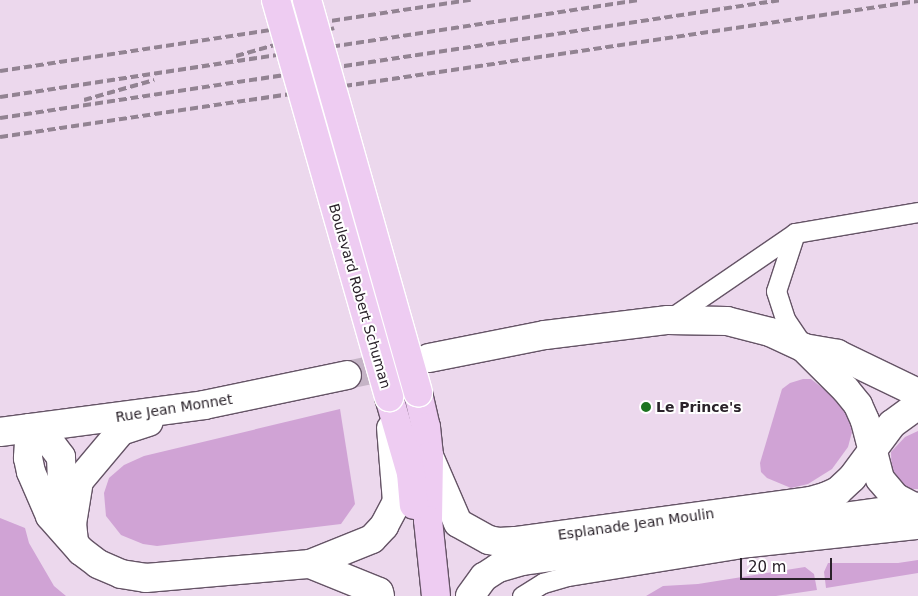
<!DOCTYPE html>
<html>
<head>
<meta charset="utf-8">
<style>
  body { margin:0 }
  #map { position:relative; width:918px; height:596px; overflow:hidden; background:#ecd8ed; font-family:"DejaVu Sans",sans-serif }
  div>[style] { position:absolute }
  .green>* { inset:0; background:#d0a3d5 }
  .street-tunnel>* { height:28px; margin-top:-14px; transform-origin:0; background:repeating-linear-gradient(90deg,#c5b4c6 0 28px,transparent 0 42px) }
  .roads { filter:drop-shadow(1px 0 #655466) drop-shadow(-1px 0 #655466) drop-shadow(0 1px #655466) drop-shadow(0 -1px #655466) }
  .lane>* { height:19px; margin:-9.5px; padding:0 9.5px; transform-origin:9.5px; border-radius:9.5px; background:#fff }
  .street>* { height:28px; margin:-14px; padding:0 14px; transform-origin:14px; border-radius:14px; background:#fff }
  .primary>* { height:28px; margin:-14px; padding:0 14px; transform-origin:14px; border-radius:14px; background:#eeccf2 }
  .rail>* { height:4px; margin-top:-2px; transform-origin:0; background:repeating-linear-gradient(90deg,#928392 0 8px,transparent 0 12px) }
  .bridges { filter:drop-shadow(1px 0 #fff) drop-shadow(-1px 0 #fff) drop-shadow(0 1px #fff) drop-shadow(0 -1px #fff) }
  .primary-bridge>* { height:28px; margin:-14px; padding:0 14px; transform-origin:14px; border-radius:14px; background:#eeccf2 }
  .dots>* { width:14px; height:14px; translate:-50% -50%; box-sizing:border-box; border:2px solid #fff; border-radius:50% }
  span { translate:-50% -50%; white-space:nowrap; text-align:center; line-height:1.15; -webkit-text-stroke:4px #fff; paint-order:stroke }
  .street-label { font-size:14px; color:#2a222a }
  .poi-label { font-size:14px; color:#2a222a; font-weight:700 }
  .left { translate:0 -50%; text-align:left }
  .scale { position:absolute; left:740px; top:558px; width:92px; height:22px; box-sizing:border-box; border:2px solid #2a222a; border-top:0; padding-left:6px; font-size:15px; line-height:18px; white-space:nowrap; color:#2a222a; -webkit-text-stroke:4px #fff; paint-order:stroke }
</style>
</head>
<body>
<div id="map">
  <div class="green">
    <i style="clip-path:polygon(803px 379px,811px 379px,840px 402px,850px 422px,852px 432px,848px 447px,832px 469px,808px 484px,791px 488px,767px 478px,761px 472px,760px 463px,782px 389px,790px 383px)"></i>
    <i style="clip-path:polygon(340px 409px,355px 504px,341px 524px,157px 546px,143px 544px,121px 535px,106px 516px,104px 493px,109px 478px,124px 465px,144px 456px)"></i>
    <i style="clip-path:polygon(918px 431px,918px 489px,910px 489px,892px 478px,891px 452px,905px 437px)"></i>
    <i style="clip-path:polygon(0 518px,25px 528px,29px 543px,54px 586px,66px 596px,0 596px)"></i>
    <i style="clip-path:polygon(918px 560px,918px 573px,826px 588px,824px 572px,828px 563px,898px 563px)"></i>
    <i style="clip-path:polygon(805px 567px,814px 574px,817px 590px,776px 596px,646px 596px,663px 586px,698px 584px)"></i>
  </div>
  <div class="street-tunnel">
    <i style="left:347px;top:375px;width:84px;rotate:-11.7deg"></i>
  </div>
  <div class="roads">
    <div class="lane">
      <i style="left:795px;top:233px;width:61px;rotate:108.1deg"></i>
      <i style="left:776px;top:291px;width:29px;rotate:72deg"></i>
      <i style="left:785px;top:319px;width:32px;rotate:56deg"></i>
      <i style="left:668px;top:320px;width:154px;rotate:-34.4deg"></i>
      <i style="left:795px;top:233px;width:125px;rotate:-9.7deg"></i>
      <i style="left:522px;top:596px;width:25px;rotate:-32deg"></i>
      <i style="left:543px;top:583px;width:25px;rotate:-16deg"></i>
      <i style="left:567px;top:576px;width:184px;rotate:-9.1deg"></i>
      <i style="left:749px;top:547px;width:170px;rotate:-6.1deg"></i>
    </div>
    <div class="street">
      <i style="left:804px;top:348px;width:59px;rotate:45deg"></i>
      <i style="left:846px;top:390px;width:19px;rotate:51deg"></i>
      <i style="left:858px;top:405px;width:17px;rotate:66deg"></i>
      <i style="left:865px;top:421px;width:60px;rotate:75.5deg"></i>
      <i style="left:880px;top:479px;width:23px;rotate:50deg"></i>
      <i style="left:895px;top:497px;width:21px;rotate:28deg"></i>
      <i style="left:429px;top:358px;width:118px;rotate:-11.2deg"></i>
      <i style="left:545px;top:335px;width:124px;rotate:-7deg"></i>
      <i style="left:668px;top:320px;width:59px;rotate:1deg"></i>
      <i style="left:727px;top:321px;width:44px;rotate:14.3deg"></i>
      <i style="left:770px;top:332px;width:38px;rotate:25deg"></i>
      <i style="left:804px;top:348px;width:34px;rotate:10deg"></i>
      <i style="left:837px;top:354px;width:90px;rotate:25.7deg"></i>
      <i style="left:30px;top:428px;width:30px;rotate:94deg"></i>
      <i style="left:28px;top:458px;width:14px;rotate:78deg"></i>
      <i style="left:31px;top:472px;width:48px;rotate:66.6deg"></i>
      <i style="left:50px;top:516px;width:47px;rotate:48.5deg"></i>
      <i style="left:81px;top:551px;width:21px;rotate:37deg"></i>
      <i style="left:98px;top:564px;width:25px;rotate:23deg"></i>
      <i style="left:121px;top:574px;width:25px;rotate:9deg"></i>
      <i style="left:146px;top:578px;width:165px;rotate:-4.9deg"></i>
      <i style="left:310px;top:564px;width:67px;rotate:-22deg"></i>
      <i style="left:372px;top:539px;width:18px;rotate:-47deg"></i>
      <i style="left:384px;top:526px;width:27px;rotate:-62deg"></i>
      <i style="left:397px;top:502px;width:74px;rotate:-94.6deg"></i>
      <i style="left:30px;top:428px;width:23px;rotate:34deg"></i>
      <i style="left:49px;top:441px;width:20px;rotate:53deg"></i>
      <i style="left:61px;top:457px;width:50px;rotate:87.7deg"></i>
      <i style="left:0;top:432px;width:206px;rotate:-7.5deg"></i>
      <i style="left:204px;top:405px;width:146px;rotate:-11.8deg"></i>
      <i style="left:429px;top:456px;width:73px;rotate:66.6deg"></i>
      <i style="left:458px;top:523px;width:35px;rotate:29deg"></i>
      <i style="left:489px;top:540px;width:10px;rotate:11deg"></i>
      <i style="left:499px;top:542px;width:16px;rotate:-4deg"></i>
      <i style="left:515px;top:541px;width:299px;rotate:-7.7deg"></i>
      <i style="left:811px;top:501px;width:17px;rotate:-17deg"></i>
      <i style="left:827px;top:496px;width:12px;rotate:-24deg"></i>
      <i style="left:838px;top:491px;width:19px;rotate:-43deg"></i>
      <i style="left:852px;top:478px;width:67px;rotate:-53.5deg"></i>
      <i style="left:892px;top:424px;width:32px;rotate:-36deg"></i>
      <i style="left:74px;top:542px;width:18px;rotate:-96deg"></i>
      <i style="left:72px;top:524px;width:44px;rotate:-80.8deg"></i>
      <i style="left:79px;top:481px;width:65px;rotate:-50deg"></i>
      <i style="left:121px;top:431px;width:29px;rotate:-18deg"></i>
      <i style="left:310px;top:564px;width:74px;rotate:22.1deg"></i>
      <i style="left:379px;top:592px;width:4px;rotate:76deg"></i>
      <i style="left:470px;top:596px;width:24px;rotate:-54deg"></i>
      <i style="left:484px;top:577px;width:17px;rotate:-33deg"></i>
      <i style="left:498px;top:568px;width:25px;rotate:-16deg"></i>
      <i style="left:522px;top:561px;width:400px;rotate:-7.8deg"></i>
    </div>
    <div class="primary">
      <i style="left:418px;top:393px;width:35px;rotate:77deg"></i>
      <i style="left:426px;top:427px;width:29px;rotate:84deg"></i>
      <i style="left:429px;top:456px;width:64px;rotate:90.9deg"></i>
      <i style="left:428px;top:520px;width:76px;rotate:84deg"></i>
      <i style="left:389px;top:397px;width:79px;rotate:73.9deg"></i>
      <i style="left:411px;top:473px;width:32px;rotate:85deg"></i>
    </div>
  </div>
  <div class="rail">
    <i style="left:236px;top:56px;width:102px;rotate:-15.9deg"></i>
    <i style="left:0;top:71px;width:476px;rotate:-8.6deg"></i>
    <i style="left:0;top:97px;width:646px;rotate:-8.63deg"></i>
    <i style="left:84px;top:100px;width:73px;rotate:-15.9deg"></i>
    <i style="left:0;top:118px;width:790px;rotate:-8.59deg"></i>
    <i style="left:0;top:137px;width:928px;rotate:-8.43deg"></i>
  </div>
  <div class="bridges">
    <div class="primary-bridge">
      <i style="left:276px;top:0;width:413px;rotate:74.1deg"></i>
      <i style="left:307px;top:0;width:408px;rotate:74.2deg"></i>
    </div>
  </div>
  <div class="dots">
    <i style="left:646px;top:407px;background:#1b731f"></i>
  </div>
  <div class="street-label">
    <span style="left:360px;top:296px;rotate:74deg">Boulevard Robert Schuman</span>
    <span style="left:174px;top:408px;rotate:-9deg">Rue Jean Monnet</span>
    <span style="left:636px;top:524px;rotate:-8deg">Esplanade Jean Moulin</span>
  </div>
  <div class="poi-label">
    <span class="left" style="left:656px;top:407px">Le Prince's</span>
  </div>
  <div class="scale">20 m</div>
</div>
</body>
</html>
